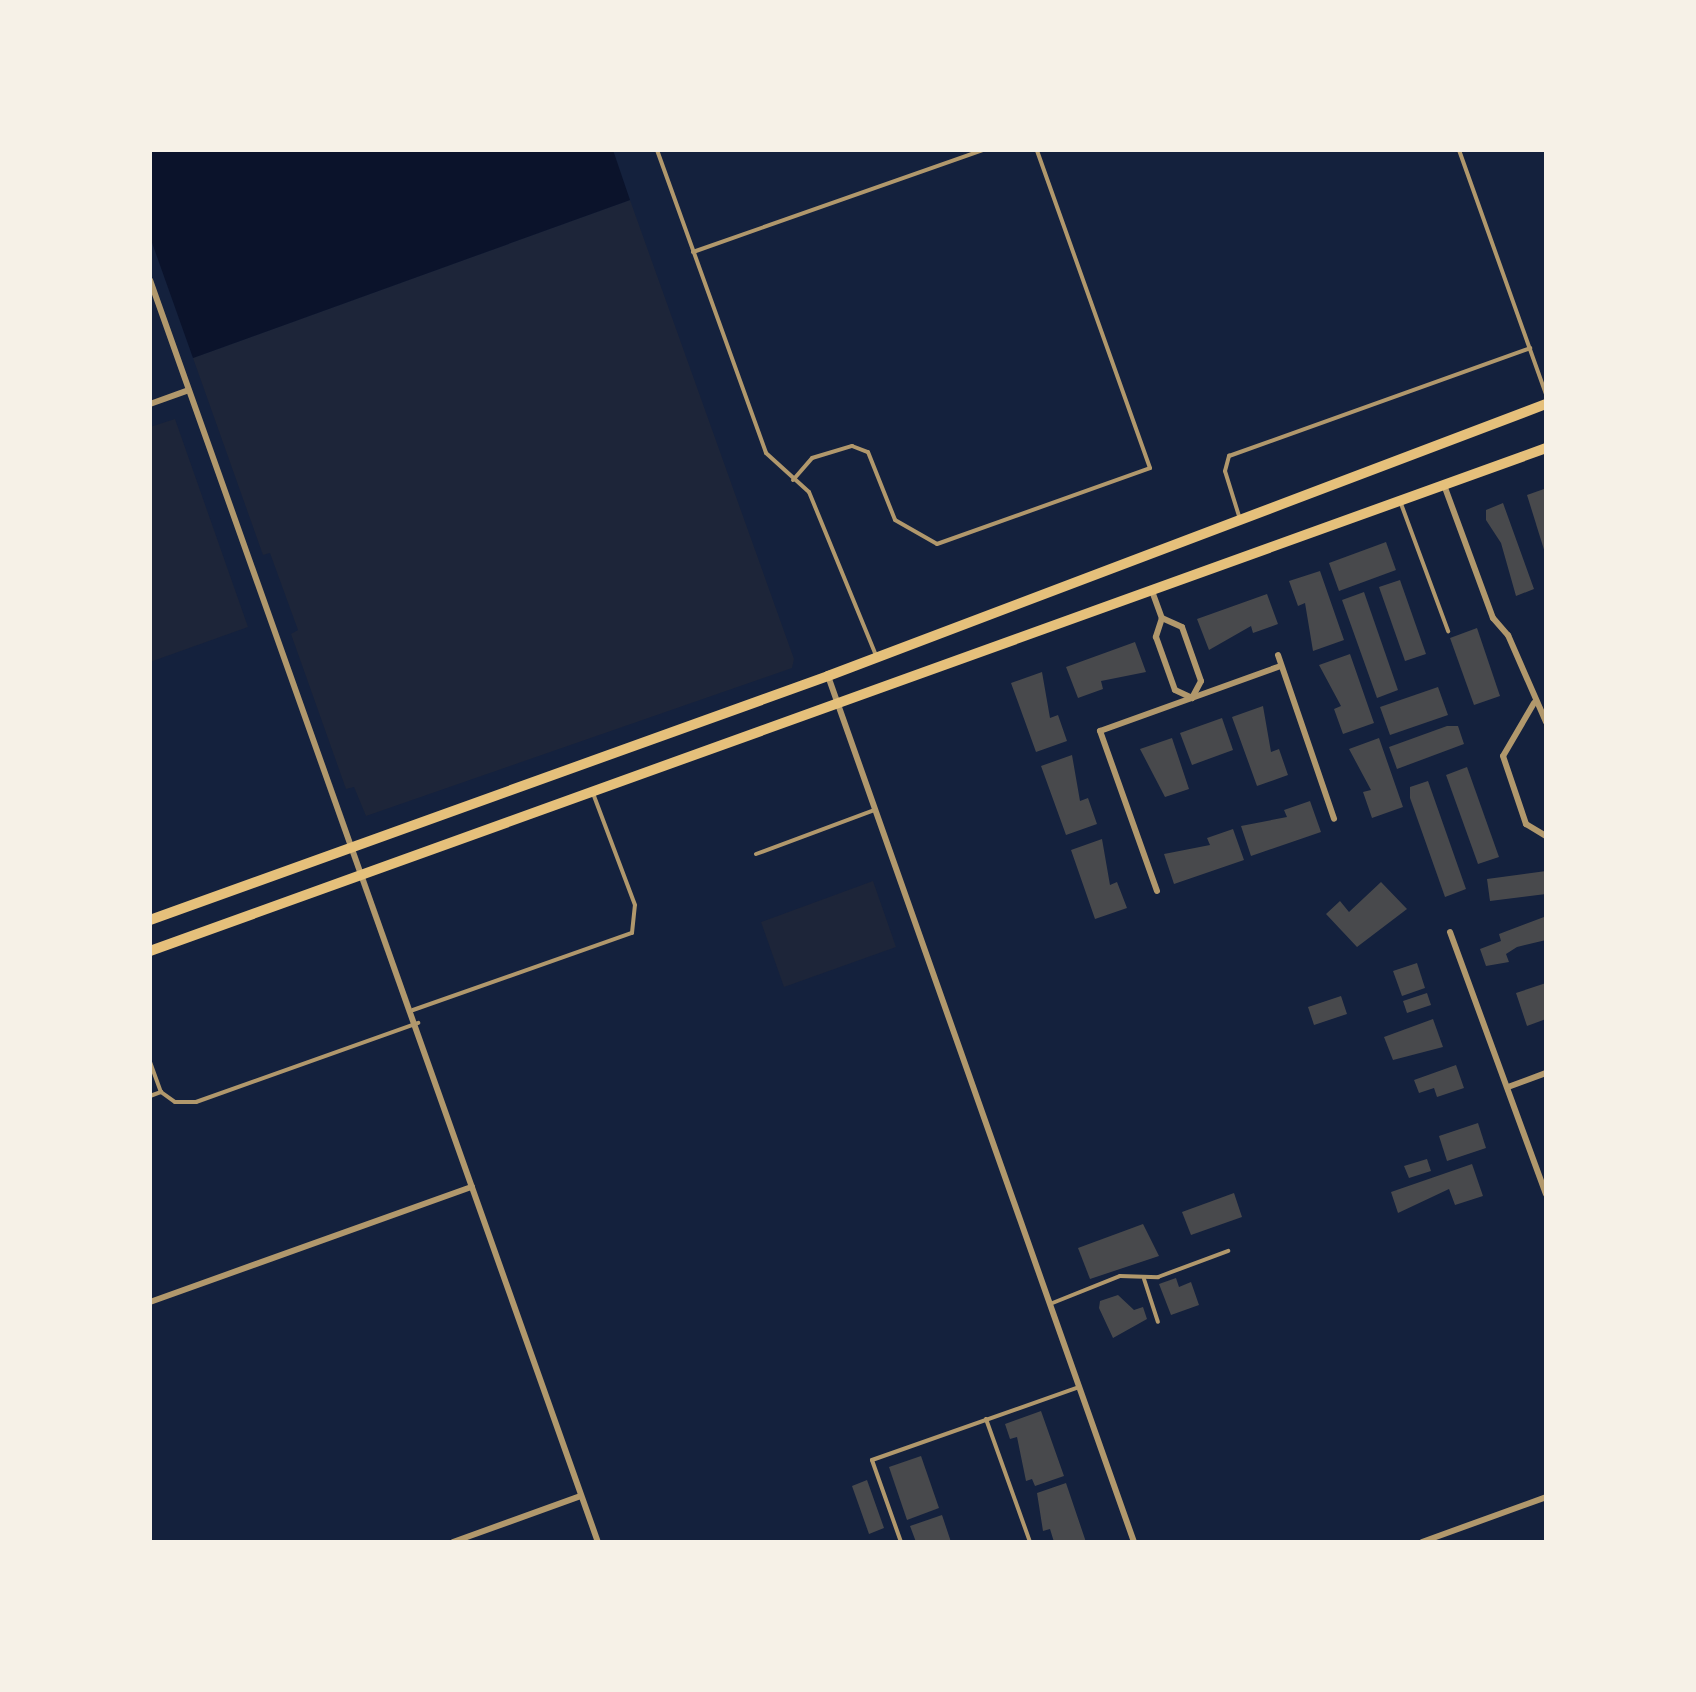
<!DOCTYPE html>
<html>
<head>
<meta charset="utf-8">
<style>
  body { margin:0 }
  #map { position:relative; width:1696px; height:1692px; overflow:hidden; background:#14213d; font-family:"Zilla Slab",serif }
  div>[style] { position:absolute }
  .green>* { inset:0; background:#1d2539 }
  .water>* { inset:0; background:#0b132b }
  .building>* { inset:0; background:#48494c }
  .service>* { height:4px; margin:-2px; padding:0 2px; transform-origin:2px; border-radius:2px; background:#b1986c }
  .minor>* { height:6px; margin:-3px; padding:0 3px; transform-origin:3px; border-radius:3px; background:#b1986c }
  .secondary>* { height:10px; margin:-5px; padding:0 5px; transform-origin:5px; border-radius:5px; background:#e5c07b }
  span { translate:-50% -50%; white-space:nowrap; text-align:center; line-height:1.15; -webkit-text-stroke:10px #f6f1e7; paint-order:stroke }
  .frame { position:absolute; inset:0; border:152px solid #f6f1e7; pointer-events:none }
</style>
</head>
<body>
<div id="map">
  <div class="green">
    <i style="clip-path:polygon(630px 200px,794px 659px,792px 668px,366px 816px,354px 787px,346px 789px,291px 634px,298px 630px,270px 553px,263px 555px,193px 358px)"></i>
    <i style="clip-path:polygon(175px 419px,248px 627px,150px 662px,150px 427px)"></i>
    <i style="clip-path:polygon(873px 881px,896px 947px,784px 987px,761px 922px)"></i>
  </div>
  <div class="water">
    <i style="clip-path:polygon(150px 150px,613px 150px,630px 200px,193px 358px,150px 237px)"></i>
  </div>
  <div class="building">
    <i style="clip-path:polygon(1544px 489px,1546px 493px,1546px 556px,1527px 495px)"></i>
    <i style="clip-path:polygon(1503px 503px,1534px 589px,1516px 596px,1501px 543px,1486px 520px,1486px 510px)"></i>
    <i style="clip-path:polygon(1386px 542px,1396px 570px,1339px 591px,1329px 563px)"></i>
    <i style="clip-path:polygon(1320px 571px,1344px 640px,1313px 651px,1305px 603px,1298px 606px,1289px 581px)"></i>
    <i style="clip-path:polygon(1400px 580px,1426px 654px,1405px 661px,1379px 587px)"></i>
    <i style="clip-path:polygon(1364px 592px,1398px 690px,1377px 698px,1342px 600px)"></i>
    <i style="clip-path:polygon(1267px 594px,1278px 624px,1253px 633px,1251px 626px,1209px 650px,1197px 619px)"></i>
    <i style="clip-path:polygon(1477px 628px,1500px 696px,1474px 705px,1450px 638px)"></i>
    <i style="clip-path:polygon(1135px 642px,1146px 672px,1101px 681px,1103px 689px,1078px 698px,1066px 667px)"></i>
    <i style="clip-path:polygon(1350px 654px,1374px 723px,1343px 734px,1334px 709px,1341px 706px,1319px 665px)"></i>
    <i style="clip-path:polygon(1042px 672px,1050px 718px,1058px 715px,1067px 741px,1036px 752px,1011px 683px)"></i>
    <i style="clip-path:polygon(1438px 687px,1448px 715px,1390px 735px,1380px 707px)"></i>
    <i style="clip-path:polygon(1263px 706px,1271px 752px,1279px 749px,1288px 775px,1257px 786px,1232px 717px)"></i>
    <i style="clip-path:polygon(1222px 718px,1233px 750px,1192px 765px,1180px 733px)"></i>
    <i style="clip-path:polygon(1447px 726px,1458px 726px,1464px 744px,1397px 769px,1389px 747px)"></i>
    <i style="clip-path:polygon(1172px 738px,1189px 789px,1165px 797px,1140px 749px)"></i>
    <i style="clip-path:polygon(1379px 738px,1403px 807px,1372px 818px,1363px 792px,1371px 790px,1349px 749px)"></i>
    <i style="clip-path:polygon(1072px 755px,1080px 801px,1088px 798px,1097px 824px,1066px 835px,1041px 766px)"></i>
    <i style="clip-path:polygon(1467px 767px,1499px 857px,1478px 864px,1446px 775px)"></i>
    <i style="clip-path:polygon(1428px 781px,1466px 889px,1445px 897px,1410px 798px,1410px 787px)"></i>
    <i style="clip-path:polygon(1310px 801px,1321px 832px,1251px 856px,1241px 826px,1287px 817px,1284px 810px)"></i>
    <i style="clip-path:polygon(1233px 829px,1244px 860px,1174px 884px,1164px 854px,1210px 845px,1207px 838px)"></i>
    <i style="clip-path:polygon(1102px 839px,1110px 885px,1117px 882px,1127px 908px,1095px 919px,1071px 850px)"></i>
    <i style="clip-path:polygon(1546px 871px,1546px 894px,1490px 901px,1487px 879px)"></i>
    <i style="clip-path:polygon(1381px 882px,1407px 909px,1357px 947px,1326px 914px,1340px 901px,1349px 912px)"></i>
    <i style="clip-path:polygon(1544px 917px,1546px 940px,1517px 947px,1506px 954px,1509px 962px,1486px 966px,1480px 949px,1501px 941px,1499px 934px)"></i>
    <i style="clip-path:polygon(1417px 963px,1425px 988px,1402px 996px,1393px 971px)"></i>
    <i style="clip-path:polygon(1546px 983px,1546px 1019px,1527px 1026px,1516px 993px)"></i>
    <i style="clip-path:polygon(1427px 993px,1431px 1005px,1407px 1013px,1403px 1001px)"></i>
    <i style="clip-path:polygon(1341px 996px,1347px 1014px,1314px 1025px,1308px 1007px)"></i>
    <i style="clip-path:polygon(1433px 1019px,1443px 1047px,1393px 1060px,1384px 1037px)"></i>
    <i style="clip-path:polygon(1456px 1065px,1464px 1088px,1437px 1097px,1434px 1088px,1419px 1093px,1414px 1080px)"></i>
    <i style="clip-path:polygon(1478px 1123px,1486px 1148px,1447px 1161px,1439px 1136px)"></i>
    <i style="clip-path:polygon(1427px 1159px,1431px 1171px,1409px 1178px,1404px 1166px)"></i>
    <i style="clip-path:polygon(1472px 1164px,1483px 1196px,1455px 1205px,1449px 1189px,1398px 1213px,1391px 1192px)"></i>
    <i style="clip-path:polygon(1234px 1193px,1242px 1217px,1191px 1235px,1182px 1212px)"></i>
    <i style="clip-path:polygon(1143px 1224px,1159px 1256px,1090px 1279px,1078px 1248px)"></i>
    <i style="clip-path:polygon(1176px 1278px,1179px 1287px,1191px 1282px,1199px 1305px,1171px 1315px,1159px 1284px)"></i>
    <i style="clip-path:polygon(1118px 1295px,1134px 1310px,1143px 1307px,1147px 1319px,1113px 1338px,1099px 1308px,1100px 1301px)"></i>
    <i style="clip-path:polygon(1041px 1411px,1064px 1476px,1035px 1486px,1032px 1479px,1026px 1481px,1017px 1437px,1010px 1439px,1005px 1424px)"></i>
    <i style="clip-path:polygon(921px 1456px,939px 1508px,907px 1520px,889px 1467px)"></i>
    <i style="clip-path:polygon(867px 1480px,884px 1528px,869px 1534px,852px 1486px)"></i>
    <i style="clip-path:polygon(1066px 1483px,1086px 1542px,1054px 1542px,1050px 1529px,1043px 1531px,1037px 1493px)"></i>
    <i style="clip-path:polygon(942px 1515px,951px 1542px,916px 1542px,910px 1526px)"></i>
  </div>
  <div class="service">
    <i style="left:657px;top:150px;width:322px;rotate:70.2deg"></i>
    <i style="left:766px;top:453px;width:58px;rotate:42.2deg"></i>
    <i style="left:809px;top:492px;width:174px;rotate:67.7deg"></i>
    <i style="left:1459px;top:150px;width:260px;rotate:70.4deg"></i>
    <i style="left:693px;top:252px;width:307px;rotate:-19.4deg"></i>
    <i style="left:793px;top:480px;width:29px;rotate:-49deg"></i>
    <i style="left:812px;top:458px;width:42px;rotate:-16.7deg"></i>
    <i style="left:852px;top:446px;width:17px;rotate:21deg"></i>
    <i style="left:868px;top:452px;width:73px;rotate:68.3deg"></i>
    <i style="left:895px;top:520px;width:48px;rotate:29.7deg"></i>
    <i style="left:937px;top:544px;width:226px;rotate:-19.6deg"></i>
    <i style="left:1150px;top:468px;width:337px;rotate:-109.6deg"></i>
    <i style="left:1400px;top:501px;width:139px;rotate:69.7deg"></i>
    <i style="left:1239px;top:516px;width:47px;rotate:-107.3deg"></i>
    <i style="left:1225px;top:471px;width:16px;rotate:-75deg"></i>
    <i style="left:1229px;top:456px;width:320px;rotate:-19.7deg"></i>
    <i style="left:756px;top:854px;width:126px;rotate:-20.4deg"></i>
    <i style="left:413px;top:1010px;width:232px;rotate:-19.4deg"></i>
    <i style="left:632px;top:933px;width:28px;rotate:-84deg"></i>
    <i style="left:635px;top:905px;width:120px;rotate:-110.6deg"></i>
    <i style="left:150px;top:1062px;width:32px;rotate:70deg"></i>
    <i style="left:161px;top:1092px;width:17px;rotate:36deg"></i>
    <i style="left:175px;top:1102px;width:21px"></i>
    <i style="left:196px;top:1102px;width:236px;rotate:-19.6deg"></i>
    <i style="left:150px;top:1096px;width:12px;rotate:-20deg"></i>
    <i style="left:1144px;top:1279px;width:45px;rotate:72deg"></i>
    <i style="left:1050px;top:1304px;width:75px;rotate:-21.8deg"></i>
    <i style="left:1120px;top:1276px;width:38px;rotate:2deg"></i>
    <i style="left:1158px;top:1277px;width:75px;rotate:-20.4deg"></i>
    <i style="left:986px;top:1419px;width:131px;rotate:70.3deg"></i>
    <i style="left:901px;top:1542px;width:87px;rotate:-109.5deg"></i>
    <i style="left:872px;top:1460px;width:217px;rotate:-19.4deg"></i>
  </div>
  <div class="minor">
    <i style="left:150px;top:280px;width:1339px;rotate:70.46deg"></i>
    <i style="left:150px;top:404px;width:41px;rotate:-19.7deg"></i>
    <i style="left:1444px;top:485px;width:142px;rotate:69.8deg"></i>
    <i style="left:1493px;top:618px;width:23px;rotate:49deg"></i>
    <i style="left:1508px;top:635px;width:95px;rotate:66.4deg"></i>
    <i style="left:1152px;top:591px;width:29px;rotate:70deg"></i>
    <i style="left:1162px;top:618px;width:20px;rotate:108deg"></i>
    <i style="left:1156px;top:637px;width:56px;rotate:70.3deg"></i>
    <i style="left:1175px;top:690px;width:19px;rotate:25deg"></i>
    <i style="left:1192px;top:698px;width:19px;rotate:-62deg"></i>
    <i style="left:1201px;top:681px;width:57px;rotate:-109.4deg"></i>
    <i style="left:1182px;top:627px;width:22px;rotate:-156deg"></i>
    <i style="left:1278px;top:655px;width:173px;rotate:71.1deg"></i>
    <i style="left:828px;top:676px;width:918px;rotate:70.54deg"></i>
    <i style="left:1534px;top:703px;width:61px;rotate:120.3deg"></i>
    <i style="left:1503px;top:756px;width:72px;rotate:71.3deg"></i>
    <i style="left:1526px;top:824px;width:23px;rotate:31deg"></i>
    <i style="left:1157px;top:891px;width:170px;rotate:-109.6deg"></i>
    <i style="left:1100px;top:731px;width:192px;rotate:-19.8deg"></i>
    <i style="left:1450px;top:932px;width:279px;rotate:69.9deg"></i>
    <i style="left:1508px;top:1087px;width:40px;rotate:-20.2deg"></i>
    <i style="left:150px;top:1302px;width:342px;rotate:-19.7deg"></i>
    <i style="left:453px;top:1542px;width:136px;rotate:-19.8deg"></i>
    <i style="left:1422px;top:1542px;width:132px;rotate:-19.9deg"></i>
  </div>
  <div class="secondary">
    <i style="left:150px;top:920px;width:721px;rotate:-19.79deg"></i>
    <i style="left:828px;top:676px;width:768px;rotate:-20.75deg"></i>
    <i style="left:150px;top:951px;width:1484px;rotate:-19.81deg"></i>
  </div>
  <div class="frame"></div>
</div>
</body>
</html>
